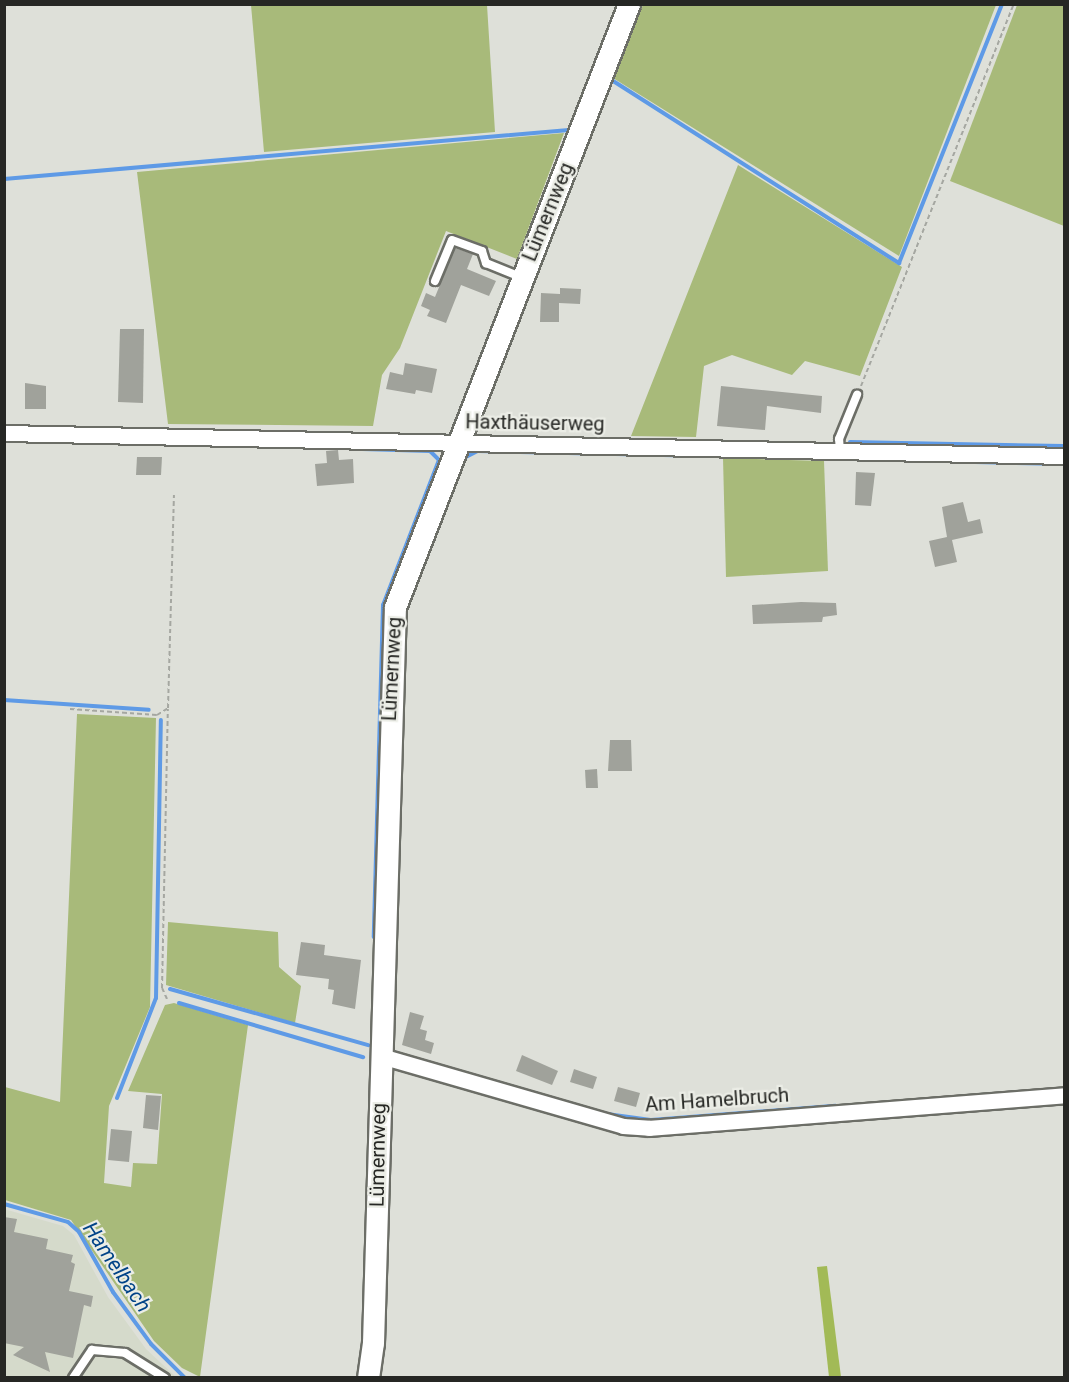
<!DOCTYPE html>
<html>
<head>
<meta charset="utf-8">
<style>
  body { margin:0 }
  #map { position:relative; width:1069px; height:1382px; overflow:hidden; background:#dee0d9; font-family:Roboto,sans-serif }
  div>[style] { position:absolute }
  .built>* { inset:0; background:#d5dacb }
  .green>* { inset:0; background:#a8ba7a }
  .forest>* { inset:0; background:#a2ba56 }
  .stream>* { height:4px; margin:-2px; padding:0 2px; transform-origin:2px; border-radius:2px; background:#5e9ae6 }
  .building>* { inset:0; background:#a0a29b }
  .path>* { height:2px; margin-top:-1px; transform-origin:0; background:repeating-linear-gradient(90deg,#a5a7a1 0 4.5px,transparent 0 7.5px) }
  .roads { filter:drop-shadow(2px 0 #6c6e67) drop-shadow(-2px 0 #6c6e67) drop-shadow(0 2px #6c6e67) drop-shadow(0 -2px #6c6e67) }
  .lane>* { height:8px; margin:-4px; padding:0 4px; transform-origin:4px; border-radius:4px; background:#fff }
  .street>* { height:15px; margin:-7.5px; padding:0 7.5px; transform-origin:7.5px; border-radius:7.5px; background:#fff }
  .secondary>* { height:21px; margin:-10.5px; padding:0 10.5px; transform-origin:10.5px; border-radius:10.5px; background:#fff }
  span { translate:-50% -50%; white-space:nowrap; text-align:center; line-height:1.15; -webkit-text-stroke:4.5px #ebede6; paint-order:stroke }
  .street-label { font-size:20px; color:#262724 }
  .water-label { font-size:21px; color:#014387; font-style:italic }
  .frame { position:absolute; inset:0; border:6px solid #262724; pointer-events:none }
</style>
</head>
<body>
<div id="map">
  <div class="built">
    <i style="clip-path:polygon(4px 1209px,63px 1226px,74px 1235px,108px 1297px,146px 1349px,176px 1377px,5px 1377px)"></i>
  </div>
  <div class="green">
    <i style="clip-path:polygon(251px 5px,487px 5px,495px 132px,264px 152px)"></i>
    <i style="clip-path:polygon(643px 5px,996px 5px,899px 256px,613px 78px)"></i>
    <i style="clip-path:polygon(1017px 5px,1064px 5px,1064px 226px,950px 181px)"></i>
    <i style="clip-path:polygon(564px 133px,517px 259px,446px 231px,400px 348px,382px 375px,373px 426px,168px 424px,137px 172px)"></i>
    <i style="clip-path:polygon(738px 165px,902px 267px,860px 376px,805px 361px,792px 375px,732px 355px,704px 366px,696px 437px,631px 436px)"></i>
    <i style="clip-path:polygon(723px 458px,824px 461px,828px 571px,726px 577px)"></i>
    <i style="clip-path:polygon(77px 714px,156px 718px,150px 1007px,109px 1106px,104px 1183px,131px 1187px,133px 1163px,157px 1164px,162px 1094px,128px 1091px,165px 1005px,174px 1003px,248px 1025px,200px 1377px,182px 1368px,154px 1341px,71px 1220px,5px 1200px,5px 1087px,60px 1102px)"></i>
    <i style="clip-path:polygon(168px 922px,278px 932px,279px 967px,301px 986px,295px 1023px,166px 985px)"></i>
  </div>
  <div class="forest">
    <i style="clip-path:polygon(827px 1266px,841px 1377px,829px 1377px,817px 1267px)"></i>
  </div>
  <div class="stream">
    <i style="left:610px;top:79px;width:343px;rotate:32.5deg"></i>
    <i style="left:899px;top:263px;width:279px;rotate:-68.3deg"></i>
    <i style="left:4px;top:179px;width:567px;rotate:-4.96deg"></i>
    <i style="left:850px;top:442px;width:214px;rotate:1.1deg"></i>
    <i style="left:362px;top:449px;width:68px;rotate:1.7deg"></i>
    <i style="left:430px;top:451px;width:13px;rotate:45deg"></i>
    <i style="left:439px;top:460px;width:155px;rotate:111.1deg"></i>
    <i style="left:383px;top:605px;width:332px;rotate:91.6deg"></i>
    <i style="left:462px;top:459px;width:18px;rotate:-27deg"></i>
    <i style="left:478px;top:451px;width:233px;rotate:1.2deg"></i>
    <i style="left:975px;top:462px;width:89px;rotate:1.3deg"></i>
    <i style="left:4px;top:700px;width:145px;rotate:3.9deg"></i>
    <i style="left:170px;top:989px;width:206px;rotate:15.8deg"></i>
    <i style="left:179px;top:1003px;width:192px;rotate:16.4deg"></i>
    <i style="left:117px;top:1098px;width:107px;rotate:-68.7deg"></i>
    <i style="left:156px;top:998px;width:278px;rotate:-89deg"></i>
    <i style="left:607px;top:1114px;width:44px;rotate:7.8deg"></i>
    <i style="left:651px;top:1120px;width:185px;rotate:-4.4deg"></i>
    <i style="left:4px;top:1204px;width:66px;rotate:15.7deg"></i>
    <i style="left:68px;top:1222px;width:15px;rotate:42deg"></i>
    <i style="left:79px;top:1232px;width:69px;rotate:60.5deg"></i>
    <i style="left:113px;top:1292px;width:64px;rotate:53.8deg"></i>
    <i style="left:151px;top:1344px;width:48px;rotate:45deg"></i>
  </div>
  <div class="building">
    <i style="clip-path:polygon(455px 248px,473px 254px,467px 269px,496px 281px,489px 296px,461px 285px,446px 323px,427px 316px,430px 310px,421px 306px,426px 293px,435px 297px)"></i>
    <i style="clip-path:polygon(560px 288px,581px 289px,580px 304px,559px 303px,559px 322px,540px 322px,541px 293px,560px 294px)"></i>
    <i style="clip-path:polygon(120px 329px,144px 329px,143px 403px,118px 402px)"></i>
    <i style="clip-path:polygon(405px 363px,437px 369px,432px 393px,416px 390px,415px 394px,386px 389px,390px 372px,403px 375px)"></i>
    <i style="clip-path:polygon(25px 383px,46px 386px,46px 409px,25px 409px)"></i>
    <i style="clip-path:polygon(721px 386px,822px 396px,821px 413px,767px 406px,765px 430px,717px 426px)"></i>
    <i style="clip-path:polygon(338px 450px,339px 460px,353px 459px,354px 483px,317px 486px,315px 464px,327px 463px,326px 451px)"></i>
    <i style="clip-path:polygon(137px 457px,162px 457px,161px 475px,136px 475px)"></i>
    <i style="clip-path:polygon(856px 472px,875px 473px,871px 506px,855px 505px)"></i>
    <i style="clip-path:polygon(963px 502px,968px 522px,980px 519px,983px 533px,952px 540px,957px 562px,935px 567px,929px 541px,947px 537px,942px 507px)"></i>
    <i style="clip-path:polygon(801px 602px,836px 603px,837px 615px,823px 617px,822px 622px,753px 624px,752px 605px)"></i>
    <i style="clip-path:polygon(610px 740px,631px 740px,632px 771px,608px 771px)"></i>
    <i style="clip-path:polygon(597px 769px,598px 788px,586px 788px,585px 770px)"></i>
    <i style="clip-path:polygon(301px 942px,325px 945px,324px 955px,361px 960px,355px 1009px,332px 1004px,334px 990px,328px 989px,329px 979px,296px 975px)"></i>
    <i style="clip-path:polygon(410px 1012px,424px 1016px,420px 1029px,427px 1031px,425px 1040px,434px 1043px,431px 1054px,402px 1045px)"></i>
    <i style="clip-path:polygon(522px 1055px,558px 1071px,552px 1085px,516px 1071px)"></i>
    <i style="clip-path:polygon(574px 1069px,597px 1077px,593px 1089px,570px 1082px)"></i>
    <i style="clip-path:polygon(618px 1087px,640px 1093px,636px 1107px,614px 1101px)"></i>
    <i style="clip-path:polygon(146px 1095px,161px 1096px,158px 1130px,143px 1128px)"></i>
    <i style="clip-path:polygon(111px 1129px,132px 1131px,129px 1162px,108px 1160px)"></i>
    <i style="clip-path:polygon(4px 1217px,17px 1219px,14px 1232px,48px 1239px,46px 1249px,73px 1255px,71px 1262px,75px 1264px,69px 1291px,93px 1296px,91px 1307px,84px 1305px,73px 1358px,45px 1352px,50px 1372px,13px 1355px,24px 1347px,4px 1343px)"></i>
  </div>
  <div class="path">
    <i style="left:861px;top:386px;width:412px;rotate:-68.2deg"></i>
    <i style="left:70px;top:709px;width:87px;rotate:3.9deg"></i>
    <i style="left:157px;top:715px;width:13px;rotate:-32deg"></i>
    <i style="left:168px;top:708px;width:213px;rotate:-88.4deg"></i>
    <i style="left:167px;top:999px;width:12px;rotate:-114deg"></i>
    <i style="left:162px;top:988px;width:279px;rotate:-88.8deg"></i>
  </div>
  <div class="roads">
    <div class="lane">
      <i style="left:435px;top:281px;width:44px;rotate:-67.5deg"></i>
      <i style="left:452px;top:240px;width:32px;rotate:20deg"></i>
      <i style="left:482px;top:251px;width:13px;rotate:72deg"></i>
      <i style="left:486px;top:263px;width:38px;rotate:22deg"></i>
      <i style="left:840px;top:452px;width:13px;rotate:-94deg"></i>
      <i style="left:839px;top:439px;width:48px;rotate:-67.8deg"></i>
      <i style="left:73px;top:1378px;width:34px;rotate:-56deg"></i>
      <i style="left:92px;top:1350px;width:33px;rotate:5deg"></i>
      <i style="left:125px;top:1353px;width:47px;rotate:32deg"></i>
    </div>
    <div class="street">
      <i style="left:4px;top:433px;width:1060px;rotate:1.24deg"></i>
      <i style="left:381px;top:1056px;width:252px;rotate:16.1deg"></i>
      <i style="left:623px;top:1126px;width:26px;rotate:4deg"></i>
      <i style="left:649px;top:1128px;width:416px;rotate:-4.5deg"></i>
    </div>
    <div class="secondary">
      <i style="left:368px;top:1378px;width:35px;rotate:-82deg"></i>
      <i style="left:373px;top:1343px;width:736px;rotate:-88.29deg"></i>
      <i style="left:395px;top:607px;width:647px;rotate:-68.79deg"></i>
    </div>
  </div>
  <div class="street-label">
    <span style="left:548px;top:212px;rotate:-68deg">Lümernweg</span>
    <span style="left:535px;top:423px;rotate:1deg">Haxthäuserweg</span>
    <span style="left:392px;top:669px;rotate:-87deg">Lümernweg</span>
    <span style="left:717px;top:1100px;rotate:-4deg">Am Hamelbruch</span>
    <span style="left:378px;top:1155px;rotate:-89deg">Lümernweg</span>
  </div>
  <div class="water-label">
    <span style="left:117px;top:1267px;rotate:56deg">Hamelbach</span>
  </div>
  <div class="frame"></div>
</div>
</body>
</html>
